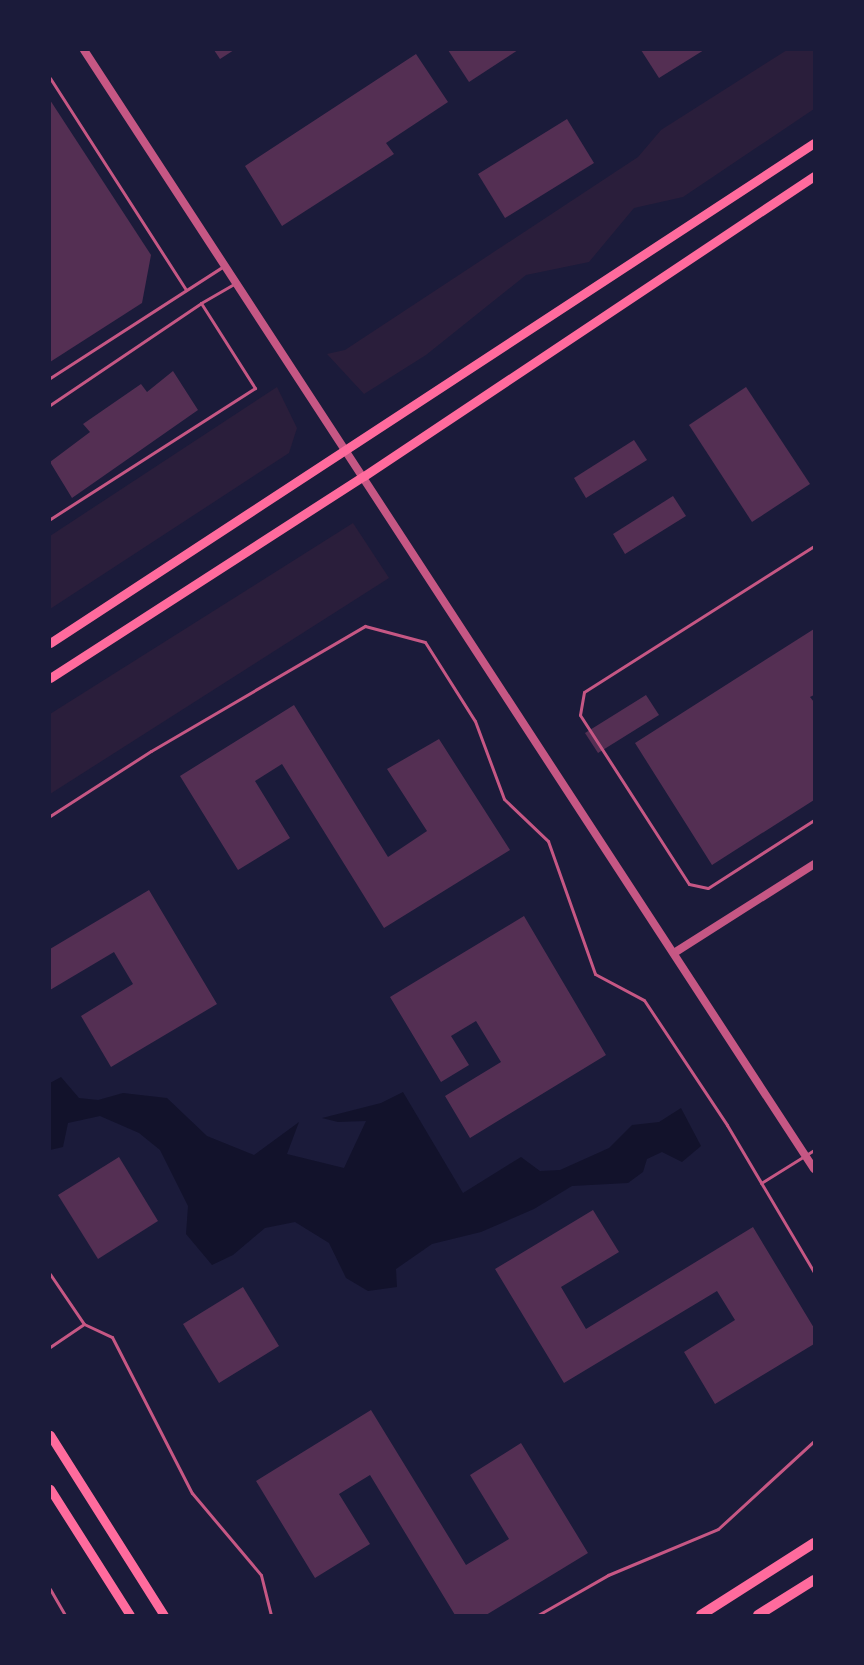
<!DOCTYPE html>
<html>
<head>
<meta charset="utf-8">
<style>
  body { margin:0 }
  #map { position:relative; width:864px; height:1665px; overflow:hidden; background:#1b1b3a; font-family:"Titillium Web",sans-serif }
  div>[style] { position:absolute }
  .green>* { inset:0; background:#2a1e3b }
  .water>* { inset:0; background:#12122b }
  .building>* { inset:0; background:#542f53 }
  .service>* { height:3px; margin:-1.5px; padding:0 1.5px; transform-origin:1.5px; border-radius:1.5px; background:#c65784 }
  .tertiary>* { height:8px; margin:-4px; padding:0 4px; transform-origin:4px; border-radius:4px; background:#c65784 }
  .secondary>* { height:9px; margin:-4.5px; padding:0 4.5px; transform-origin:4.5px; border-radius:4.5px; background:#ff6b9d }
  .primary>* { height:10px; margin:-5px; padding:0 5px; transform-origin:5px; border-radius:5px; background:#ff6b9d }
  span { translate:-50% -50%; white-space:nowrap; text-align:center; line-height:1.15; -webkit-text-stroke:4.5px #1b1b3a; paint-order:stroke }
  .frame { position:absolute; inset:0; border:51px solid #1b1b3a; pointer-events:none }
</style>
</head>
<body>
<div id="map">
  <div class="green">
    <i style="clip-path:polygon(787px 50px,814px 50px,814px 109px,683px 197px,634px 208px,589px 262px,526px 275px,426px 355px,364px 394px,327px 354px,345px 350px,638px 157px,661px 130px)"></i>
    <i style="clip-path:polygon(277px 387px,297px 428px,289px 453px,50px 609px,50px 536px)"></i>
    <i style="clip-path:polygon(353px 523px,389px 578px,50px 794px,50px 714px)"></i>
  </div>
  <div class="water">
    <i style="clip-path:polygon(61px 1077px,79px 1098px,98px 1100px,123px 1093px,167px 1098px,207px 1136px,254px 1155px,299px 1122px,287px 1154px,344px 1168px,366px 1121px,338px 1122px,322px 1118px,381px 1103px,403px 1092px,463px 1193px,521px 1157px,540px 1171px,560px 1170px,609px 1148px,632px 1125px,659px 1122px,681px 1108px,701px 1146px,682px 1162px,662px 1152px,647px 1159px,643px 1172px,628px 1183px,572px 1186px,534px 1209px,481px 1232px,432px 1244px,396px 1269px,397px 1287px,368px 1291px,346px 1278px,329px 1243px,295px 1222px,265px 1228px,233px 1255px,212px 1265px,186px 1234px,188px 1206px,160px 1150px,139px 1133px,100px 1116px,68px 1123px,63px 1147px,50px 1150px,50px 1083px)"></i>
  </div>
  <div class="building">
    <i style="clip-path:polygon(214px 50px,234px 50px,220px 59px)"></i>
    <i style="clip-path:polygon(448px 50px,518px 50px,469px 82px)"></i>
    <i style="clip-path:polygon(641px 50px,704px 50px,659px 78px)"></i>
    <i style="clip-path:polygon(416px 54px,448px 102px,386px 143px,394px 154px,282px 226px,245px 166px)"></i>
    <i style="clip-path:polygon(50px 100px,151px 255px,142px 303px,50px 362px)"></i>
    <i style="clip-path:polygon(567px 119px,594px 163px,505px 218px,478px 174px)"></i>
    <i style="clip-path:polygon(173px 371px,198px 410px,72px 498px,50px 462px,90px 432px,83px 424px,141px 384px,147px 392px)"></i>
    <i style="clip-path:polygon(746px 387px,810px 484px,752px 522px,689px 425px)"></i>
    <i style="clip-path:polygon(634px 440px,647px 460px,586px 498px,574px 478px)"></i>
    <i style="clip-path:polygon(673px 496px,686px 516px,625px 554px,613px 534px)"></i>
    <i style="clip-path:polygon(814px 629px,814px 695px,810px 697px,814px 702px,814px 800px,712px 865px,635px 743px)"></i>
    <i style="clip-path:polygon(646px 695px,659px 715px,598px 753px,585px 733px)"></i>
    <i style="clip-path:polygon(294px 705px,388px 857px,427px 831px,387px 769px,439px 739px,510px 850px,384px 928px,282px 764px,255px 781px,290px 838px,238px 870px,180px 776px)"></i>
    <i style="clip-path:polygon(149px 890px,217px 1004px,111px 1067px,81px 1016px,133px 984px,114px 952px,50px 990px,50px 949px)"></i>
    <i style="clip-path:polygon(524px 916px,606px 1055px,470px 1138px,445px 1096px,501px 1062px,476px 1021px,451px 1036px,469px 1065px,441px 1082px,390px 997px)"></i>
    <i style="clip-path:polygon(119px 1157px,158px 1221px,98px 1259px,58px 1195px)"></i>
    <i style="clip-path:polygon(593px 1210px,619px 1252px,561px 1287px,586px 1329px,753px 1227px,814px 1328px,814px 1344px,715px 1404px,684px 1352px,735px 1320px,717px 1291px,564px 1383px,495px 1269px)"></i>
    <i style="clip-path:polygon(243px 1287px,279px 1346px,219px 1383px,183px 1324px)"></i>
    <i style="clip-path:polygon(371px 1410px,466px 1565px,509px 1539px,470px 1475px,521px 1443px,588px 1553px,486px 1615px,455px 1615px,370px 1475px,339px 1494px,370px 1544px,315px 1578px,256px 1481px)"></i>
  </div>
  <div class="service">
    <i style="left:50px;top:78px;width:252px;rotate:57.3deg"></i>
    <i style="left:201px;top:303px;width:39px;rotate:-30deg"></i>
    <i style="left:50px;top:378px;width:207px;rotate:-32.8deg"></i>
    <i style="left:50px;top:405px;width:182px;rotate:-34deg"></i>
    <i style="left:201px;top:303px;width:101px;rotate:57.6deg"></i>
    <i style="left:255px;top:388px;width:243px;rotate:147.4deg"></i>
    <i style="left:814px;top:546px;width:272px;rotate:147.6deg"></i>
    <i style="left:584px;top:692px;width:23px;rotate:100deg"></i>
    <i style="left:580px;top:715px;width:201px;rotate:57.2deg"></i>
    <i style="left:689px;top:884px;width:19px;rotate:12deg"></i>
    <i style="left:708px;top:888px;width:126px;rotate:-32.7deg"></i>
    <i style="left:50px;top:816px;width:120px;rotate:-32.8deg"></i>
    <i style="left:151px;top:751px;width:248px;rotate:-30.3deg"></i>
    <i style="left:365px;top:626px;width:62px;rotate:14.9deg"></i>
    <i style="left:425px;top:642px;width:93px;rotate:57.7deg"></i>
    <i style="left:475px;top:721px;width:83px;rotate:69.6deg"></i>
    <i style="left:504px;top:799px;width:61px;rotate:43.7deg"></i>
    <i style="left:548px;top:841px;width:141px;rotate:70.5deg"></i>
    <i style="left:595px;top:974px;width:55px;rotate:28deg"></i>
    <i style="left:644px;top:1000px;width:150px;rotate:56.4deg"></i>
    <i style="left:727px;top:1125px;width:171px;rotate:59.4deg"></i>
    <i style="left:761px;top:1183px;width:62px;rotate:-31.9deg"></i>
    <i style="left:50px;top:1274px;width:60px;rotate:55.8deg"></i>
    <i style="left:84px;top:1324px;width:31px;rotate:25deg"></i>
    <i style="left:112px;top:1337px;width:175px;rotate:62.9deg"></i>
    <i style="left:192px;top:1493px;width:107px;rotate:49.9deg"></i>
    <i style="left:261px;top:1575px;width:41px;rotate:76deg"></i>
    <i style="left:50px;top:1347px;width:41px;rotate:-34.1deg"></i>
    <i style="left:50px;top:1589px;width:30px;rotate:60deg"></i>
    <i style="left:538px;top:1615px;width:81px;rotate:-29.7deg"></i>
    <i style="left:608px;top:1575px;width:119px;rotate:-22.7deg"></i>
    <i style="left:718px;top:1529px;width:130px;rotate:-42.5deg"></i>
  </div>
  <div class="tertiary">
    <i style="left:84px;top:50px;width:1336px;rotate:56.88deg"></i>
    <i style="left:674px;top:953px;width:166px;rotate:-32.4deg"></i>
  </div>
  <div class="secondary">
    <i style="left:50px;top:643px;width:913px;rotate:-33.2deg"></i>
    <i style="left:50px;top:678px;width:373px;rotate:-32.8deg"></i>
    <i style="left:364px;top:476px;width:541px;rotate:-33.69deg"></i>
    <i style="left:50px;top:1435px;width:213px;rotate:57.7deg"></i>
    <i style="left:50px;top:1489px;width:149px;rotate:57.6deg"></i>
  </div>
  <div class="primary">
    <i style="left:701px;top:1615px;width:134px;rotate:-32.5deg"></i>
    <i style="left:758px;top:1615px;width:66px;rotate:-32deg"></i>
  </div>
  <div class="frame"></div>
</div>
</body>
</html>
